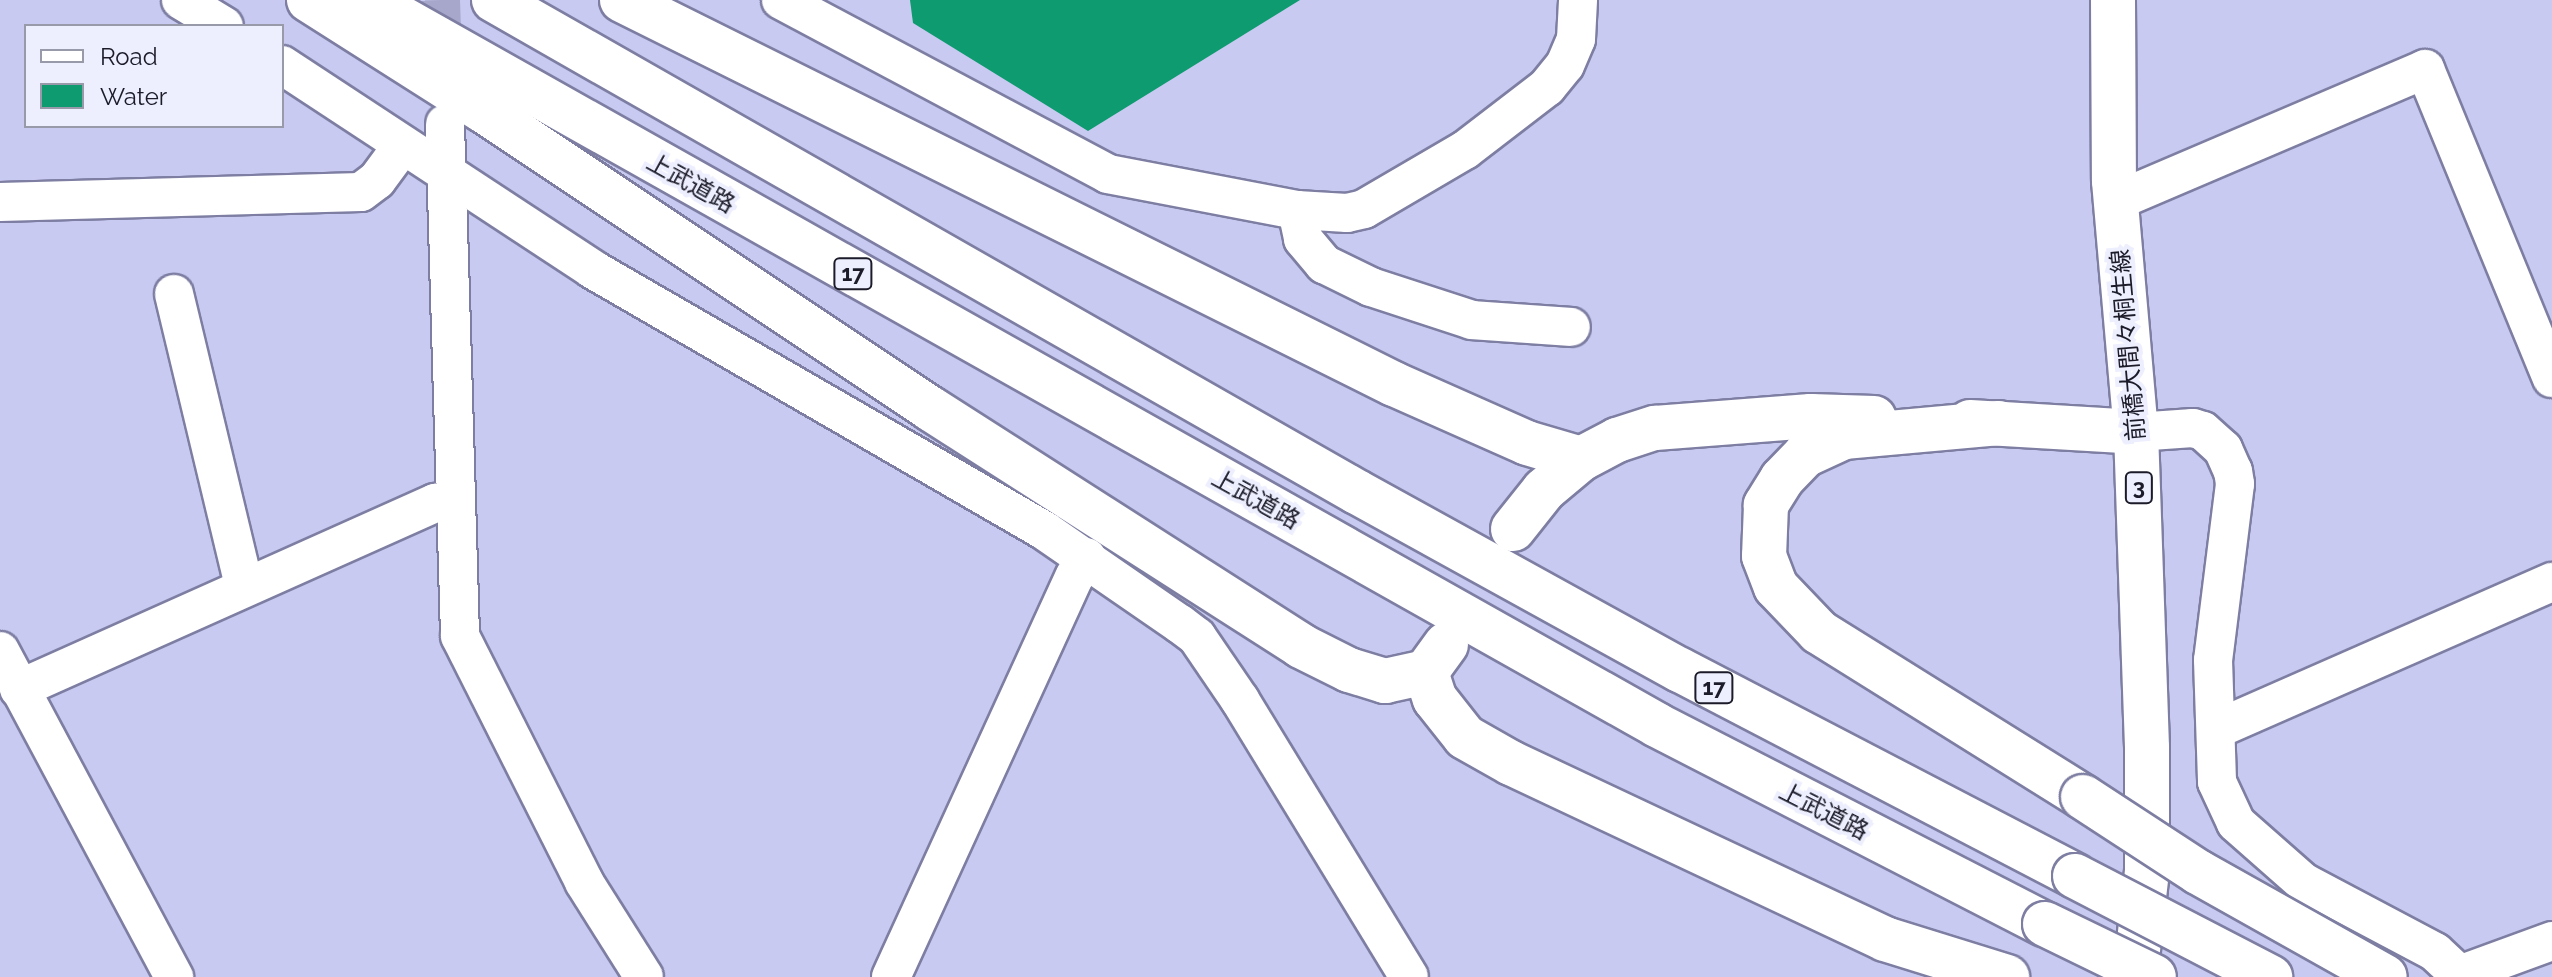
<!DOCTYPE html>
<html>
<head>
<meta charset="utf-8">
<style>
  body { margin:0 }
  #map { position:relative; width:2552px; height:977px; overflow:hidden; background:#c9caf2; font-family:Raleway,"Noto Sans JP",sans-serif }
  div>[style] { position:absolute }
  .water>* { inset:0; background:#0e9b6f }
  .minor-tunnel>* { height:38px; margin-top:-19px; transform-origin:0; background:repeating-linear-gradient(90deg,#a6a7ca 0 38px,transparent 0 57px) }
  .highway-tunnel>* { height:44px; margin-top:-22px; transform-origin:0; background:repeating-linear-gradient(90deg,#a6a7ca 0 44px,transparent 0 66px) }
  .roads { filter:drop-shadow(2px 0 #7d7ea2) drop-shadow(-2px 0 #7d7ea2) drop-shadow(0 2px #7d7ea2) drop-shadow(0 -2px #7d7ea2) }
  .minor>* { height:38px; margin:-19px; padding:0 19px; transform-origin:19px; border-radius:19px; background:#fff }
  .major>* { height:44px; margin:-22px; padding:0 22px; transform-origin:22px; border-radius:22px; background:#fff }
  .highway>* { height:44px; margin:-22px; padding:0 22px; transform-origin:22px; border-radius:22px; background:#fff }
  .bridges { filter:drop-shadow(2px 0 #7d7ea2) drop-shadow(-2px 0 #7d7ea2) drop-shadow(0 2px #7d7ea2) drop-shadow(0 -2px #7d7ea2) }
  .highway-bridge>* { height:44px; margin:-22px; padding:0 22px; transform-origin:22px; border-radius:22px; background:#fff }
  span { translate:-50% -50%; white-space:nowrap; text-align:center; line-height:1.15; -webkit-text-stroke:8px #edeefe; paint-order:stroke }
  .shield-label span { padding:2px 6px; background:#edeefe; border:2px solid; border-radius:6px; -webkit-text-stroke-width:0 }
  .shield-label { font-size:22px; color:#1b1b29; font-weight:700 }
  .street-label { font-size:24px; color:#1b1b29 }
  .legend { position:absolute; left:24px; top:24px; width:260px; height:104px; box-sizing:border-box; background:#edeefe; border:2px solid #999aa9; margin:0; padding:10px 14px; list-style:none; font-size:24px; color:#1b1b29 }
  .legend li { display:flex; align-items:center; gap:16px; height:40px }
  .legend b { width:40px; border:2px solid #999aa9 }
</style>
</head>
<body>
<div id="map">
  <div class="water">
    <i style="clip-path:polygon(910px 0,1300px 0,1088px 131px,913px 23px)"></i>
  </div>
  <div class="minor-tunnel">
    <i style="left:441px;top:0;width:65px;rotate:88.2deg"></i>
  </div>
  <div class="highway-tunnel">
    <i style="left:1446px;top:644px;width:126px;rotate:-60deg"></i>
  </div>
  <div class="roads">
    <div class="minor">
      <i style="left:181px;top:0;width:50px;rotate:31.2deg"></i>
      <i style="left:781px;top:0;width:370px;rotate:28deg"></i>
      <i style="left:1108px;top:174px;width:192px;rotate:10.8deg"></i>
      <i style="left:1297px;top:210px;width:50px;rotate:3.4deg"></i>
      <i style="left:1347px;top:213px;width:17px;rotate:-13deg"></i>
      <i style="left:1364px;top:209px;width:117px;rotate:-30.3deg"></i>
      <i style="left:1465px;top:150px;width:103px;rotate:-37.5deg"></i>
      <i style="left:1547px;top:87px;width:28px;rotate:-51deg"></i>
      <i style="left:1565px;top:65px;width:28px;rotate:-67deg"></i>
      <i style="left:1576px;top:39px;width:39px;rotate:-87deg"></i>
      <i style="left:282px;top:65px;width:371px;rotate:33.3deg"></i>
      <i style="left:592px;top:269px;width:523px;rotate:30.04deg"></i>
      <i style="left:1045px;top:531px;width:164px;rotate:34.6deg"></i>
      <i style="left:1180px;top:624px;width:21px;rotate:37deg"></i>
      <i style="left:1197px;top:637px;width:76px;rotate:55.7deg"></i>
      <i style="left:1240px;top:700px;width:324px;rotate:58.6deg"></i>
      <i style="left:445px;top:124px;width:512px;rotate:88.32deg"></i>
      <i style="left:460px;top:636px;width:275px;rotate:63.2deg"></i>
      <i style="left:584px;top:882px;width:112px;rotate:57.7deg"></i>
      <i style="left:2116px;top:201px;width:336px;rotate:-23.1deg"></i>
      <i style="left:2425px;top:69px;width:334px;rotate:67.7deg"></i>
      <i style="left:0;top:202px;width:361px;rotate:-1.6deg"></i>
      <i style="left:361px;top:192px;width:20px;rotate:-37deg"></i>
      <i style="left:377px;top:180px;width:42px;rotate:-53.7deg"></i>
      <i style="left:1297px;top:210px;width:30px;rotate:78deg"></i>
      <i style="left:1303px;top:239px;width:33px;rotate:50deg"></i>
      <i style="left:1324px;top:264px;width:52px;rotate:26.1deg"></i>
      <i style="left:1371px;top:287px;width:106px;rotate:18.1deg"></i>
      <i style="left:1472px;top:320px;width:99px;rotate:4deg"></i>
      <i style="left:174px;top:294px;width:300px;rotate:76.5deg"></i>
      <i style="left:2136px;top:432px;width:57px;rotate:-4deg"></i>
      <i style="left:2193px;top:428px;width:10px;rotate:17deg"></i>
      <i style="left:2203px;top:431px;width:27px;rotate:42deg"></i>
      <i style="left:2223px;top:449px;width:24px;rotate:66deg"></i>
      <i style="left:2233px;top:471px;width:13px;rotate:81deg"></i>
      <i style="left:2235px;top:484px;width:177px;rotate:97.1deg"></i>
      <i style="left:2213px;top:660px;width:122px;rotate:88.1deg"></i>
      <i style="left:2217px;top:782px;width:45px;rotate:65.1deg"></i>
      <i style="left:2236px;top:823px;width:89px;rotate:41.4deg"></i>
      <i style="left:2303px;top:882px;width:149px;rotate:27.9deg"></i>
      <i style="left:2435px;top:952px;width:37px;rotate:43deg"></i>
      <i style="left:0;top:651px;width:370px;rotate:61.9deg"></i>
      <i style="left:19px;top:689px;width:456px;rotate:-24.1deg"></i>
      <i style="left:435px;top:503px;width:20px;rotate:-9deg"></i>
      <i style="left:2217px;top:729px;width:366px;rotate:-23.7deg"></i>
      <i style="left:2459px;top:975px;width:99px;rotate:-20.1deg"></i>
      <i style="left:891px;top:977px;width:441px;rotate:-65.4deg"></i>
      <i style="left:1075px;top:576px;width:22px;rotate:-58deg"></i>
    </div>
    <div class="major">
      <i style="left:2113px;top:0;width:181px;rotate:89.7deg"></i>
      <i style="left:2114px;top:181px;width:252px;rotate:85deg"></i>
      <i style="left:2136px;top:432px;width:316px;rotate:88deg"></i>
      <i style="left:2147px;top:748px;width:123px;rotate:90deg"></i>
      <i style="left:2147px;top:871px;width:107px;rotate:96.5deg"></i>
    </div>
    <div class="highway">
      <i style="left:309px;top:0;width:207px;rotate:32.4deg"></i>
      <i style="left:484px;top:111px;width:537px;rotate:33.69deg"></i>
      <i style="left:931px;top:409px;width:439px;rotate:32.6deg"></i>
      <i style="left:1301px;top:646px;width:54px;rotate:26.6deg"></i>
      <i style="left:1349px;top:670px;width:38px;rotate:17deg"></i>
      <i style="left:1385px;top:681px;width:42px;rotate:-12.4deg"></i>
      <i style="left:1426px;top:672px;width:34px;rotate:-54deg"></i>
      <i style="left:369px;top:0;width:1478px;rotate:29.37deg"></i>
      <i style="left:1657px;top:725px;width:436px;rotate:27.2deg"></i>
      <i style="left:494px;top:0;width:993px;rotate:29.69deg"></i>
      <i style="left:1357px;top:492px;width:369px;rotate:28.9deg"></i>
      <i style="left:1680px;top:670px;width:445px;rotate:27.5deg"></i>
      <i style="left:622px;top:0;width:862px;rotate:26.45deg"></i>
      <i style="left:1394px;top:384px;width:145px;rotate:23.9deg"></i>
      <i style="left:1527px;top:443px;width:56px;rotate:16.5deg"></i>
      <i style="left:1970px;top:422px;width:166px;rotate:3.4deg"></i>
      <i style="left:1999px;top:423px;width:156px;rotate:174.8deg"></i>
      <i style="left:1844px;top:437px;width:43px;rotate:155.2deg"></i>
      <i style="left:1805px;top:455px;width:33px;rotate:134deg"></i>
      <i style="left:1782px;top:479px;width:31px;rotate:122deg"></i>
      <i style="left:1766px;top:505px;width:51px;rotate:92.2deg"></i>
      <i style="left:1764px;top:556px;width:33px;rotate:69deg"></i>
      <i style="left:1776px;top:587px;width:62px;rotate:46.3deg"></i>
      <i style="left:1819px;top:632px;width:311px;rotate:32deg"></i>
      <i style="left:1513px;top:529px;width:50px;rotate:-51.5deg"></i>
      <i style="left:1544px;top:490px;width:48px;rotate:-40deg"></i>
      <i style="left:1581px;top:459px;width:41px;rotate:-27.8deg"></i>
      <i style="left:1617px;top:440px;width:40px;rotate:-18deg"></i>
      <i style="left:1655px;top:428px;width:156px;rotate:-4.4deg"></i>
      <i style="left:1811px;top:416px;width:63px;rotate:1.8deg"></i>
      <i style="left:1426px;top:672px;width:28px;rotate:72deg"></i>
      <i style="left:1435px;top:699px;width:48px;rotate:51.7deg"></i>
      <i style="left:1465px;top:737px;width:53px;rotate:29.5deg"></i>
      <i style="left:1511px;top:763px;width:413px;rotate:25.2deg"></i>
      <i style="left:1885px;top:939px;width:128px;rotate:17.3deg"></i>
    </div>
  </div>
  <div class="bridges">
    <div class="highway-bridge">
      <i style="left:2083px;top:797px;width:137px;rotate:33.1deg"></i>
      <i style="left:2198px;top:872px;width:214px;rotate:29.3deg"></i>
      <i style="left:2075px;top:876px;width:220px;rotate:27.4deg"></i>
      <i style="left:2045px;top:924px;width:121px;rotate:25.9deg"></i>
    </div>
  </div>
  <div class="shield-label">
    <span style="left:853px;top:274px">17</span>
    <span style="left:2139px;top:488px">3</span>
    <span style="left:1714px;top:688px">17</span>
  </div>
  <div class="street-label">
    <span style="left:691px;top:183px;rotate:29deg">上武道路</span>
    <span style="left:2128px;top:345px;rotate:-95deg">前橋大間々桐生線</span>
    <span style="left:1256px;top:499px;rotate:29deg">上武道路</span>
    <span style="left:1824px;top:811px;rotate:27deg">上武道路</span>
  </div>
  <ul class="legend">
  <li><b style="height:10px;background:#fff"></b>Road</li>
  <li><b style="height:22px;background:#0e9b6f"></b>Water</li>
  </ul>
</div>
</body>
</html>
